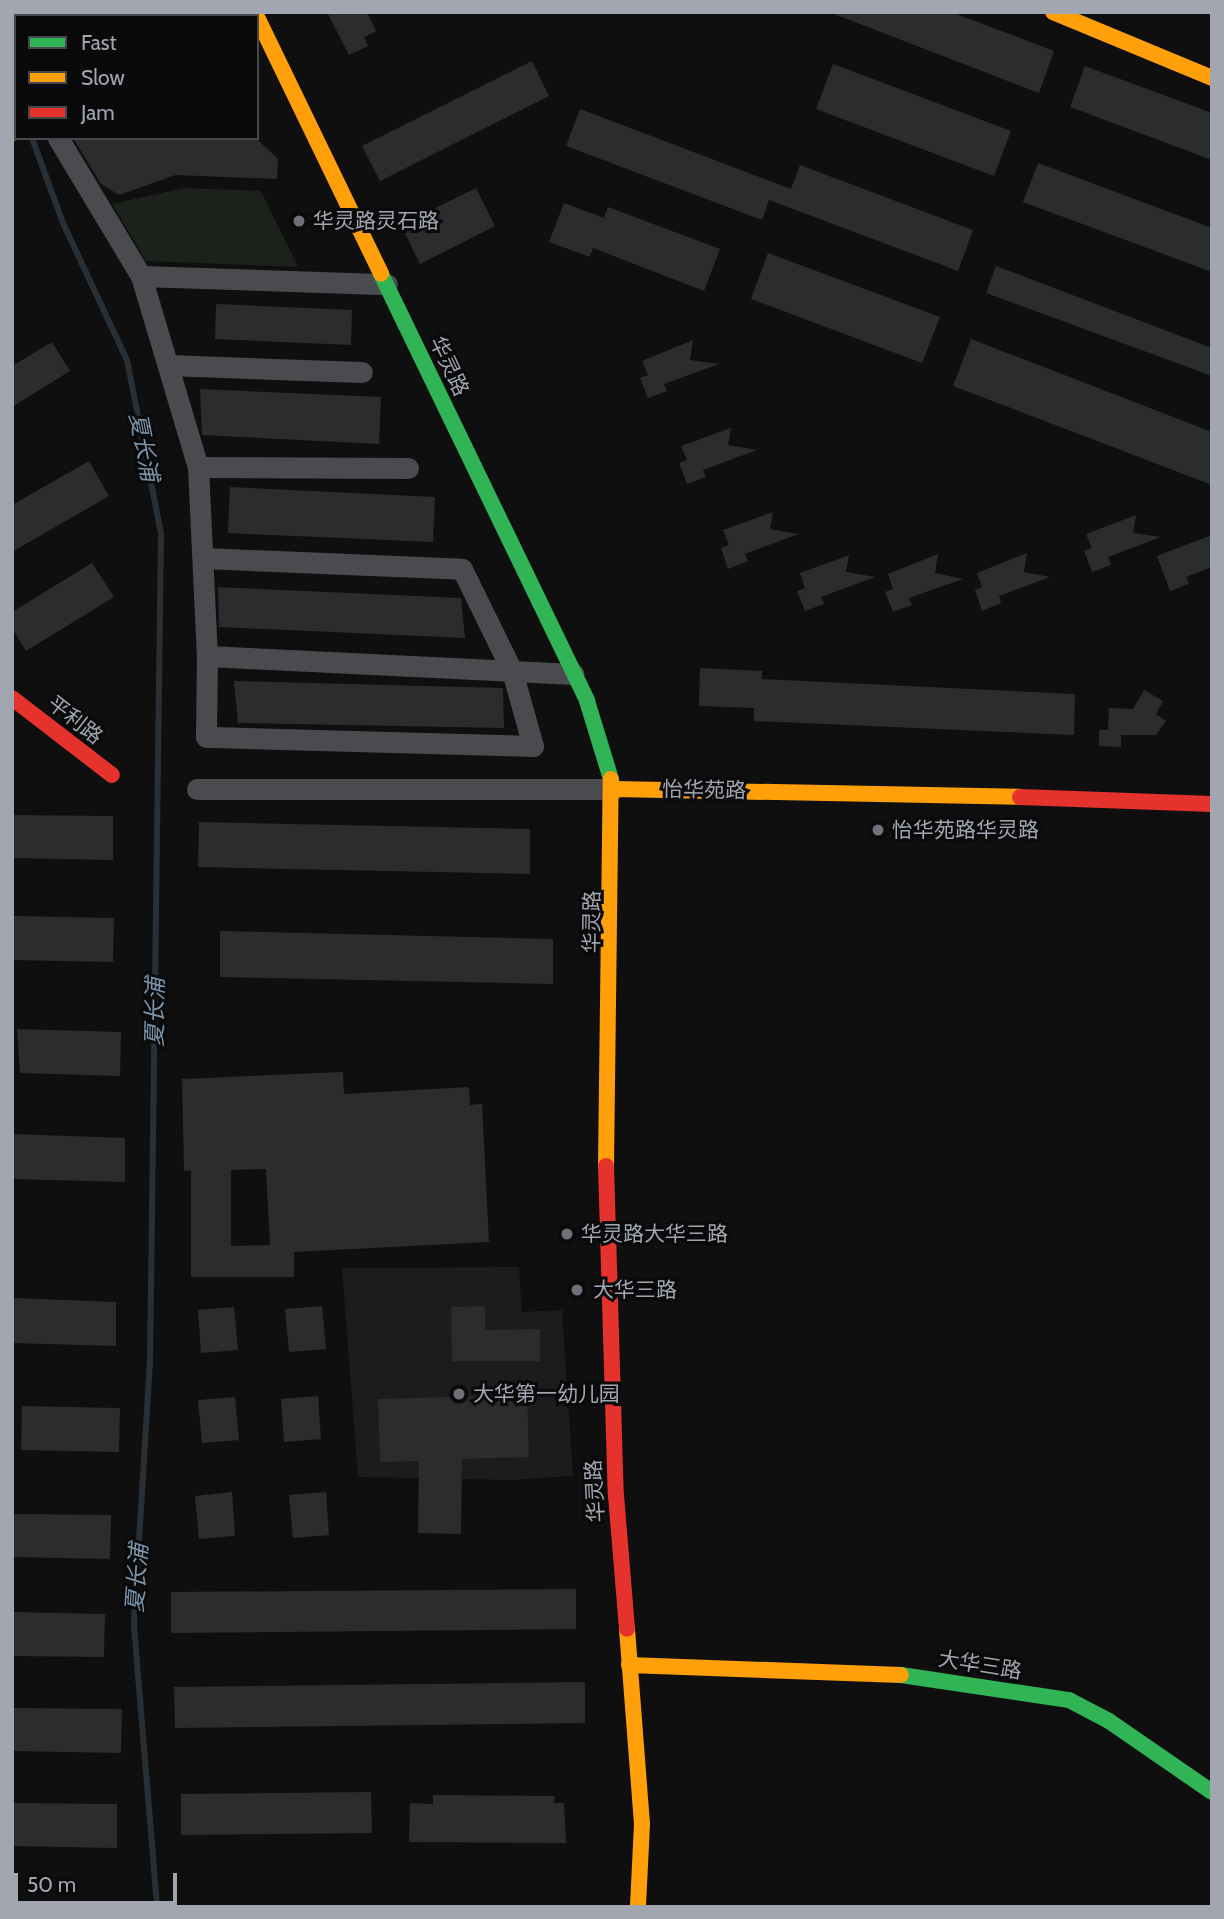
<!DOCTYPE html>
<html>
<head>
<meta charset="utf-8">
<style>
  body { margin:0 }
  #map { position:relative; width:1224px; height:1919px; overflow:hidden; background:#0f0f10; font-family:Cabin,"Noto Sans SC",sans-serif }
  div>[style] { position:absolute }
  .built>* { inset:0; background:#1c1c1e }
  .green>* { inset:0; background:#1c211c }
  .stream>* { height:6px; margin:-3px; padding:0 3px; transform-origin:3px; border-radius:3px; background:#293035 }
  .building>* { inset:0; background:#2b2c2d }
  .street>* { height:21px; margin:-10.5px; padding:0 10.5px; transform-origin:10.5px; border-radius:10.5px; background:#4a4b4e }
  .fast>* { height:16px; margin:-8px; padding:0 8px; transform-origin:8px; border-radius:8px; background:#30b455 }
  .slow>* { height:16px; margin:-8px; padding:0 8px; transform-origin:8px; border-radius:8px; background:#ff9f0a }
  .jam>* { height:16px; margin:-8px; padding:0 8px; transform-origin:8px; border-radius:8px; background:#e5322d }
  .dots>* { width:19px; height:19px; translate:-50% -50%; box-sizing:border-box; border:4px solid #0a0a0b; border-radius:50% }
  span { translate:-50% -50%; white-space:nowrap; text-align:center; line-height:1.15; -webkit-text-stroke:6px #0a0a0b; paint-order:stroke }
  .poi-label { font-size:21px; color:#a1a6b0 }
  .left { translate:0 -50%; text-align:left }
  .street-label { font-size:21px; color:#a1a6b0 }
  .water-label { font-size:23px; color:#7a93a9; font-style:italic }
  .frame { position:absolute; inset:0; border:14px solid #a1a6b0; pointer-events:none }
  .legend { position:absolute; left:14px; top:14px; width:245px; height:126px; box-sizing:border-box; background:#0a0a0b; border:2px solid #46484d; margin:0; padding:9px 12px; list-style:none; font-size:21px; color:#a1a6b0 }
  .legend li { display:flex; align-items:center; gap:14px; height:35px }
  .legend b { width:35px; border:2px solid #46484d }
  .scale { position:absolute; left:14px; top:1873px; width:163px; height:32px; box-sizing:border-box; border:4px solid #a1a6b0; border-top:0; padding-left:9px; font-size:21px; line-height:24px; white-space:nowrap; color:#a1a6b0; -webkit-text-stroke:5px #0a0a0b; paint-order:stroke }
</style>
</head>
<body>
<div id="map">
  <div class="built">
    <i style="clip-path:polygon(519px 1267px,522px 1312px,562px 1310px,573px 1476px,511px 1480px,358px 1477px,342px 1268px)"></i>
  </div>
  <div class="green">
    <i style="clip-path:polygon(184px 188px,261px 191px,298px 267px,146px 261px,112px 204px)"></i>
  </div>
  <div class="stream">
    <i style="left:32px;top:138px;width:90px;rotate:70deg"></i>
    <i style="left:63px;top:223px;width:151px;rotate:65deg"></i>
    <i style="left:127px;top:360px;width:177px;rotate:78.9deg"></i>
    <i style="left:161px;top:534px;width:827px;rotate:90.76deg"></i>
    <i style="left:150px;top:1361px;width:265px;rotate:93.5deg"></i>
    <i style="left:134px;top:1626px;width:282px;rotate:85.3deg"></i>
  </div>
  <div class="building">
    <i style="clip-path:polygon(327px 12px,367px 12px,376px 31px,364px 37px,368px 46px,349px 55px)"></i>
    <i style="clip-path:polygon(829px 12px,951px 12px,1054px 51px,1039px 93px)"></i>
    <i style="clip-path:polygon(532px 61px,549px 96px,380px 181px,362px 146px)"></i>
    <i style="clip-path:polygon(833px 64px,1011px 131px,994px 176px,816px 109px)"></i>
    <i style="clip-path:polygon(1085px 66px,1212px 113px,1212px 160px,1070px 107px)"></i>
    <i style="clip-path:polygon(580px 109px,791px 189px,800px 165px,973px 230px,958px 271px,769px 200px,762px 220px,566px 146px)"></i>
    <i style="clip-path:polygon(73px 138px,257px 139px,278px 159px,277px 179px,176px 175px,119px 195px,101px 184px)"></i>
    <i style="clip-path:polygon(1038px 163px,1212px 228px,1212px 272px,1023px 202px)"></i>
    <i style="clip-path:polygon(476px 188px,495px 226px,420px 264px,401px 225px)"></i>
    <i style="clip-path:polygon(564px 203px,604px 218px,608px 207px,720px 249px,704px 291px,593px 248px,590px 257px,549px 242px)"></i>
    <i style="clip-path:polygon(768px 253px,940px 317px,922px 363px,751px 299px)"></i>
    <i style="clip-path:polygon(996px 266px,1212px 348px,1212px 376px,986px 293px)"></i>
    <i style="clip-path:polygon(216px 304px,352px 310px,351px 345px,215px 339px)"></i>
    <i style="clip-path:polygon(971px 339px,1212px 432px,1212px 485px,953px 386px)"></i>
    <i style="clip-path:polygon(693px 340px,690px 360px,719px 364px,664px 384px,667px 391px,648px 398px,640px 378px,648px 375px,642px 361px)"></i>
    <i style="clip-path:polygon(52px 342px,70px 371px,12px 407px,12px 366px)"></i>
    <i style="clip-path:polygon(200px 389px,381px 397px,379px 444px,202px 435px)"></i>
    <i style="clip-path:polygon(731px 428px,728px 445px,757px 450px,703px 470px,706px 477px,687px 484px,679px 463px,687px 460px,681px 446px)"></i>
    <i style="clip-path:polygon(89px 461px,109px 496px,12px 552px,12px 505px)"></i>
    <i style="clip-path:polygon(230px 487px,435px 497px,433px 542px,228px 533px)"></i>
    <i style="clip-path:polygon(773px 512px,770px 529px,798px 534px,745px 554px,748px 561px,728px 569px,721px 548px,729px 545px,723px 530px)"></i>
    <i style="clip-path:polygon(1136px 515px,1133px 533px,1161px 537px,1108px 557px,1111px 565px,1092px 572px,1084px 551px,1092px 548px,1086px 534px)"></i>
    <i style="clip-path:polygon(1212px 535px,1212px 567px,1186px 577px,1189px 584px,1170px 591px,1157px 556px)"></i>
    <i style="clip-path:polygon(1027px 553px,1024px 572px,1050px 577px,999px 596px,1001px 603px,982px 611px,975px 590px,982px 587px,977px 573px)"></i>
    <i style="clip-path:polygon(938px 554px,935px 573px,963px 579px,909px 598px,912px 605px,893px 612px,885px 592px,893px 589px,888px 574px)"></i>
    <i style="clip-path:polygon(849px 555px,846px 572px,875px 577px,821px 597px,824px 604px,805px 611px,797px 591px,805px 588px,800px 573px)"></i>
    <i style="clip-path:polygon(92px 563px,114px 597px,26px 651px,12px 628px,12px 612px)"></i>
    <i style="clip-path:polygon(218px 587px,461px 598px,465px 638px,219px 627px)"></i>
    <i style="clip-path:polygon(700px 668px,762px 671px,762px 679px,1075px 694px,1074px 735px,754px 721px,754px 708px,699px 706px)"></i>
    <i style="clip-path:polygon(234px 681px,503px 688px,504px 728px,238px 723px)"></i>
    <i style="clip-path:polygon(1144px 690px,1163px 701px,1156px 714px,1166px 721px,1156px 735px,1121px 735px,1121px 747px,1099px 746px,1099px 730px,1108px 730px,1109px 708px,1133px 709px)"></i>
    <i style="clip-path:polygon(12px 815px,113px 816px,113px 860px,12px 858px)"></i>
    <i style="clip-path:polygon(199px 822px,530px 829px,530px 874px,198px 867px)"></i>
    <i style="clip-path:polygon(12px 916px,114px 918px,113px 962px,12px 960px)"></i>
    <i style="clip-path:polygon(220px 931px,553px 939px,553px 984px,220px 977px)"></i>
    <i style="clip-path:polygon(17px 1029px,121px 1032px,120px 1076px,20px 1073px)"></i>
    <i style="clip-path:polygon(evenodd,343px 1072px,344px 1094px,469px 1087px,470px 1105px,482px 1104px,489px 1242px,294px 1252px,294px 1277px,191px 1277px,191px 1170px,184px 1171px,182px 1079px,343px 1072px,266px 1169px,270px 1245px,231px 1246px,231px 1170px,266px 1169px)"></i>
    <i style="clip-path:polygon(12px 1134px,125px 1138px,125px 1182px,12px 1179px)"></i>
    <i style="clip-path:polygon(12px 1298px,116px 1302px,116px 1346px,12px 1343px)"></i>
    <i style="clip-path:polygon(322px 1306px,326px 1349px,289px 1352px,285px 1309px)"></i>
    <i style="clip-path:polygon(485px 1306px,485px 1330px,540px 1329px,540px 1361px,452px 1361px,451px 1307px)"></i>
    <i style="clip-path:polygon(234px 1307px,238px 1350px,201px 1353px,198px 1310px)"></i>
    <i style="clip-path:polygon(527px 1395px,529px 1457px,462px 1459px,461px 1534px,418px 1533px,419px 1461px,380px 1462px,378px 1399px)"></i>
    <i style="clip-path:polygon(318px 1396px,321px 1439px,284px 1442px,281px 1399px)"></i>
    <i style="clip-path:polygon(235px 1397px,239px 1440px,202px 1443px,198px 1400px)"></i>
    <i style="clip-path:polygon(22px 1406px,120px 1408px,119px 1452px,21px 1450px)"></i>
    <i style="clip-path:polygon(232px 1492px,235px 1536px,199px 1539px,195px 1496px)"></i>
    <i style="clip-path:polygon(326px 1492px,329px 1535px,293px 1538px,289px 1495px)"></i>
    <i style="clip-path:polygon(13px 1514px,111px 1515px,110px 1559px,12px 1557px)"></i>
    <i style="clip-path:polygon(576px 1589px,576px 1629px,171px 1633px,171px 1592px)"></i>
    <i style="clip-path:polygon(12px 1612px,105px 1614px,104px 1657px,12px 1656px)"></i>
    <i style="clip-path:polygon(585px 1682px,585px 1723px,175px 1728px,174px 1687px)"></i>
    <i style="clip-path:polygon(12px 1708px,122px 1709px,121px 1753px,12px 1751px)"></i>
    <i style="clip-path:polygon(371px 1792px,372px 1833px,181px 1835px,181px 1794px)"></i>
    <i style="clip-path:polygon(433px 1795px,555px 1796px,554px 1803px,564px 1803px,566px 1843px,409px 1842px,410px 1803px,433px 1804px)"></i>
    <i style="clip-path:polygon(12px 1803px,117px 1804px,117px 1848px,12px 1846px)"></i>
  </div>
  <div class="street">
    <i style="left:58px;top:138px;width:161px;rotate:59deg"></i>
    <i style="left:141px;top:276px;width:199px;rotate:73.4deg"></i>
    <i style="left:198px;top:467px;width:189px;rotate:87.3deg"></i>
    <i style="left:207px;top:656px;width:367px;rotate:2.8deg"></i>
    <i style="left:141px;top:276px;width:246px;rotate:1.9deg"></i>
    <i style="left:168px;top:365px;width:194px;rotate:2.1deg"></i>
    <i style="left:198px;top:467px;width:210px;rotate:0.3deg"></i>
    <i style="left:203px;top:558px;width:259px;rotate:2.4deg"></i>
    <i style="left:462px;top:569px;width:114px;rotate:63.9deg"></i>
    <i style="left:512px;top:671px;width:78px;rotate:74.4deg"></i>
    <i style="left:533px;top:746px;width:327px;rotate:-178.4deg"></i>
    <i style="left:206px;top:737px;width:81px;rotate:-89.3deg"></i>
    <i style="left:197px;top:789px;width:417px"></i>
  </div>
  <div class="fast">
    <i style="left:78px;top:16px;width:6px;rotate:-45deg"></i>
    <i style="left:134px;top:16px;width:5px;rotate:-53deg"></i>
    <i style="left:381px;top:274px;width:474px;rotate:64.2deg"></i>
    <i style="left:587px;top:701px;width:82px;rotate:72.9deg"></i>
    <i style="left:901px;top:1675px;width:170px;rotate:8.5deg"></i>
    <i style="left:1069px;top:1700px;width:45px;rotate:27.7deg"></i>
    <i style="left:1109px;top:1721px;width:125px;rotate:34.6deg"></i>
  </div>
  <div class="slow">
    <i style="left:1053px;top:12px;width:172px;rotate:22.5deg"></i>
    <i style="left:257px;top:17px;width:285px;rotate:64.2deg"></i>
    <i style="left:12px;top:80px;width:6px;rotate:-45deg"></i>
    <i style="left:12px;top:133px;width:5px;rotate:-37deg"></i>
    <i style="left:614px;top:789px;width:406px;rotate:1.1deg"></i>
    <i style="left:606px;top:1166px;width:387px;rotate:-89.3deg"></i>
    <i style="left:627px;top:1629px;width:196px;rotate:85.6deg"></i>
    <i style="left:642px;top:1824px;width:83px;rotate:92.8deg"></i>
    <i style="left:629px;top:1665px;width:272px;rotate:2.1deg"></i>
  </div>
  <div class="jam">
    <i style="left:12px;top:698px;width:126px;rotate:37.6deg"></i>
    <i style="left:1020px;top:797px;width:192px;rotate:2.1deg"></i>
    <i style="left:606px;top:1166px;width:329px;rotate:88.3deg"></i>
    <i style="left:616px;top:1495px;width:134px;rotate:85.3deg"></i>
  </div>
  <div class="dots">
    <i style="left:299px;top:221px;background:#6e7178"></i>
    <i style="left:878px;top:830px;background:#6e7178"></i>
    <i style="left:567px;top:1234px;background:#6e7178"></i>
    <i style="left:577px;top:1290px;background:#6e7178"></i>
    <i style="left:459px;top:1394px;background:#6e7178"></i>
  </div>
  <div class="poi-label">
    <span class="left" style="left:313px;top:221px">华灵路灵石路</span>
    <span class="left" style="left:892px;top:830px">怡华苑路华灵路</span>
    <span class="left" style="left:581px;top:1234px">华灵路大华三路</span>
    <span class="left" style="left:593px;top:1290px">大华三路</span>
    <span class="left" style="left:473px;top:1394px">大华第一幼儿园</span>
  </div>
  <div class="street-label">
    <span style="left:449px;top:366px;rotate:65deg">华灵路</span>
    <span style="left:75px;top:720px;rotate:38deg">平利路</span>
    <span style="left:704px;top:790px;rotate:1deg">怡华苑路</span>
    <span style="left:592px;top:922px;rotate:-89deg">华灵路</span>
    <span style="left:595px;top:1491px;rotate:-93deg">华灵路</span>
    <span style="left:980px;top:1665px;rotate:9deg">大华三路</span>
  </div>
  <div class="water-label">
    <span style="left:144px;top:447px;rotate:79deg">夏长浦</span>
    <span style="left:155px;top:1012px;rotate:-89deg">夏长浦</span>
    <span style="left:137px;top:1578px;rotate:-86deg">夏长浦</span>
  </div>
  <div class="frame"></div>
  <ul class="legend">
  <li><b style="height:9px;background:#30b455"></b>Fast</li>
  <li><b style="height:9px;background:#ff9f0a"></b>Slow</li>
  <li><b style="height:9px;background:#e5322d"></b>Jam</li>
  </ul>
  <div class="scale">50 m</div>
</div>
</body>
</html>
